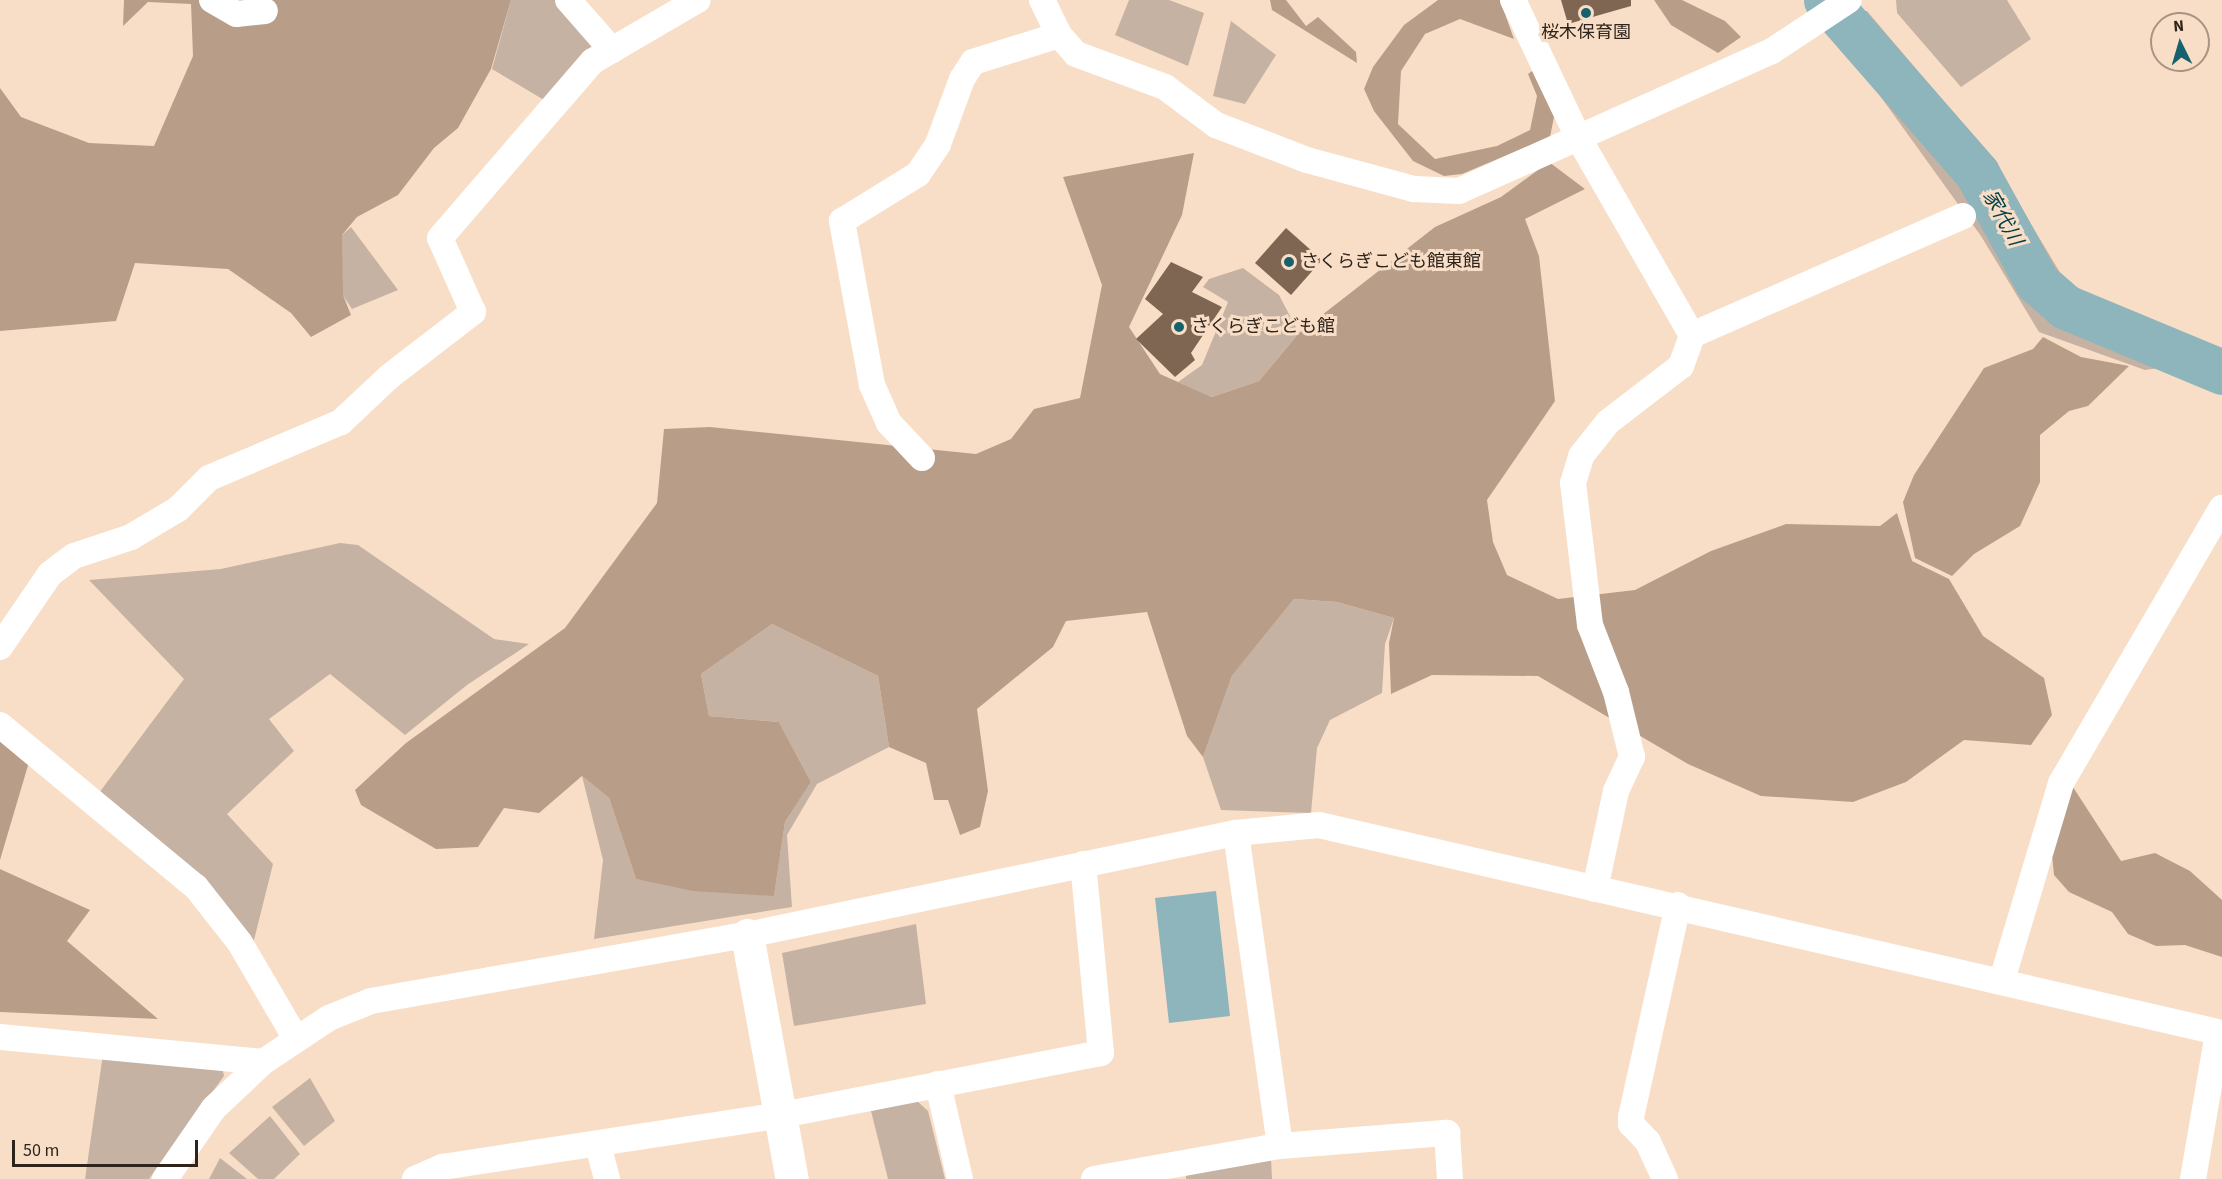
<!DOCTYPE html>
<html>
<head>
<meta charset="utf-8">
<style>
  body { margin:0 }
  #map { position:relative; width:2222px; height:1179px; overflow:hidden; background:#f9dec7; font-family:"Source Sans 3","Noto Sans JP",sans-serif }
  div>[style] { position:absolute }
  .green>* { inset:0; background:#c6b2a3 }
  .forest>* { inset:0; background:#b89e89 }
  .water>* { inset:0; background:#8eb4bc }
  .river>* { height:45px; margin:-22.5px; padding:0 22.5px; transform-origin:22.5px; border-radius:22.5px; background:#8eb4bc }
  .building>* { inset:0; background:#7e6652 }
  .minor>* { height:26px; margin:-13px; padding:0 13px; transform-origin:13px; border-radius:13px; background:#fff }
  .tertiary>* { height:33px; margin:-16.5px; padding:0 16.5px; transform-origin:16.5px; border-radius:16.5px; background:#fff }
  .dots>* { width:16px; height:16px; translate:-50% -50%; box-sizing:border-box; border:3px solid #f9dec7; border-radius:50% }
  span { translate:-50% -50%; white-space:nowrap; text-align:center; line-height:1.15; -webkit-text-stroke:6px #f9dec7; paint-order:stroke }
  .poi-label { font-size:18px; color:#2e241c }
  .left { translate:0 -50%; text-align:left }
  .water-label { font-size:20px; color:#003d46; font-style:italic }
  .north { position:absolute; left:2150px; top:12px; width:60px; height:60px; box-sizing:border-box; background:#f9dec7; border:2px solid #a89483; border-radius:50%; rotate:355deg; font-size:16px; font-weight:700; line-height:24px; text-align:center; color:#2e241c }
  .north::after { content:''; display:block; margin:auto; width:21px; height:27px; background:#16616e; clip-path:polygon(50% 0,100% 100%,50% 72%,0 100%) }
  .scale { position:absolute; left:12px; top:1140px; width:186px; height:27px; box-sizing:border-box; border:3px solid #2e241c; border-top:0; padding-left:8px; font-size:18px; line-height:21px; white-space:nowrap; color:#2e241c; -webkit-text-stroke:4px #f9dec7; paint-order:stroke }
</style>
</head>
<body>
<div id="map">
  <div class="green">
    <i style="clip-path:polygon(511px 0,559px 0,595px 45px,549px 103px,492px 69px)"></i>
    <i style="clip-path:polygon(1129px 0,1169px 0,1204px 13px,1188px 66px,1115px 35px)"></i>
    <i style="clip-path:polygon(1896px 0,2007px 0,2031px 39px,1961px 87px,1897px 13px)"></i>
    <i style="clip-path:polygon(1851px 11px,1867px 11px,1956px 116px,2003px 177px,2068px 286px,2202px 343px,2185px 362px,2208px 347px,2222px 358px,2222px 392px,2180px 365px,2145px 370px,2039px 332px,1981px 236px,1829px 25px)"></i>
    <i style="clip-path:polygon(1231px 21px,1276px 55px,1245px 104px,1213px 96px)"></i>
    <i style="clip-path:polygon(351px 227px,398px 290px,352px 309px,340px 291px,342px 235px)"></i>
    <i style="clip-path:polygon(1243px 268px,1279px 295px,1299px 333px,1259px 381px,1212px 397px,1178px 382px,1202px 365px,1228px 302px,1203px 287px,1209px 279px)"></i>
    <i style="clip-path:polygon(340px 543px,358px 545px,494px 639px,529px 644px,467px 685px,405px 735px,330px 674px,269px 719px,294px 751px,227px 814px,273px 864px,253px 944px,99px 793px,184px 679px,89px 580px,221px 569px)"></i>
    <i style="clip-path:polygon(1294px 599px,1337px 602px,1394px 618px,1385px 644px,1382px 693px,1330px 720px,1317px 748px,1311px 813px,1221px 810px,1203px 757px,1232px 676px)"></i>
    <i style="clip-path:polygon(772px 624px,878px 676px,889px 747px,817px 784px,787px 835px,792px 907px,594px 939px,603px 860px,582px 776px,609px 798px,636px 879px,774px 895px,785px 822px,811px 782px,779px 722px,709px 716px,701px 674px)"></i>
    <i style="clip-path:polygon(916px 924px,926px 1004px,794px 1026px,782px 953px)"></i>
    <i style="clip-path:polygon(103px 1054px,222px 1067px,224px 1076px,149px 1179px,85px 1179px)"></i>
    <i style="clip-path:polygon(310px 1078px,335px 1121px,304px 1146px,272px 1107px)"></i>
    <i style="clip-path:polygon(917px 1101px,928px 1111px,945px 1179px,888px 1179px,871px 1111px)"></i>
    <i style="clip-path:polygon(270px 1116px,300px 1154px,274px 1179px,258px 1179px,229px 1153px)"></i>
    <i style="clip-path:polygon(220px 1158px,247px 1179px,209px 1179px)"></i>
    <i style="clip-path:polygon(1271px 1158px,1272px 1179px,1186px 1179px,1186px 1173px)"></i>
  </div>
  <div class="forest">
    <i style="clip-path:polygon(124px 0,511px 0,491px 69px,458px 128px,434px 148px,398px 195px,357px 217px,342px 235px,343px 295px,351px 315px,311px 337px,291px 313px,228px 269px,135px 263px,116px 321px,0 331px,0 88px,21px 117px,89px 143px,154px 146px,193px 56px,191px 4px,148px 2px,123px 26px)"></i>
    <i style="clip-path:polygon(1270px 0,1286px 0,1306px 26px,1318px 17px,1356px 52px,1357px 63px,1272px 10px)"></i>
    <i style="clip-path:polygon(1438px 0,1500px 0,1514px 39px,1460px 19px,1425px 34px,1401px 71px,1398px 124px,1435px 159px,1497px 146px,1530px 130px,1537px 96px,1528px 74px,1532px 71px,1554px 117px,1550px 137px,1462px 174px,1444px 176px,1413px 161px,1374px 111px,1364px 89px,1373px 67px,1404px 25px)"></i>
    <i style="clip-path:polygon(1654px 0,1682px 0,1725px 21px,1741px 37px,1718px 53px,1671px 25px)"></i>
    <i style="clip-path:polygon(1194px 153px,1182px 215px,1129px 327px,1160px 374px,1212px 397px,1259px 381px,1299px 333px,1435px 227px,1501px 197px,1549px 162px,1585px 189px,1525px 219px,1539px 256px,1555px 401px,1487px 500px,1493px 542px,1507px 575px,1558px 599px,1635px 590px,1711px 551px,1786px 524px,1880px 526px,1897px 513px,1912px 561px,1949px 579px,1983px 636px,2044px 678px,2052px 715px,2031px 745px,1964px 740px,1906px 782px,1853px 802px,1761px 796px,1688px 764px,1538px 676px,1432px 675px,1391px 694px,1389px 643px,1394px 618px,1337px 602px,1294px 599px,1232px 676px,1203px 757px,1187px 736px,1147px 612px,1066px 621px,1053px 647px,977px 709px,988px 791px,980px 827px,960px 835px,948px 800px,934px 800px,926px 763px,889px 747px,878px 676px,772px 624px,701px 674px,709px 716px,779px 722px,811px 782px,785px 822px,774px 896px,693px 891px,636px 879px,609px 798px,582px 776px,539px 813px,504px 808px,478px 847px,436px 849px,361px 805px,355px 790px,406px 743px,565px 628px,657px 503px,664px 429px,710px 427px,976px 454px,1011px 439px,1034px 409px,1080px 398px,1102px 285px,1063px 177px)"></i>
    <i style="clip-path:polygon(2043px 337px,2081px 357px,2129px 366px,2088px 406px,2069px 411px,2040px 435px,2040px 482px,2020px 526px,1974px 554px,1952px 576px,1915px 558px,1903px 502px,1914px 475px,1984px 368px,2033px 349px)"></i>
    <i style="clip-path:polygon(0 737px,29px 762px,0 860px)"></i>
    <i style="clip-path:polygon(2069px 781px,2121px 861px,2155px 853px,2190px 871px,2222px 900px,2222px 957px,2185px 945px,2156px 946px,2128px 934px,2112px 912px,2069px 892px,2054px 875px,2050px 834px)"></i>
    <i style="clip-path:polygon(0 869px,90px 910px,67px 941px,158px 1019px,0 1012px)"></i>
  </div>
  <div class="water">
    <i style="clip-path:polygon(1216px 891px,1230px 1016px,1169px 1023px,1155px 898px)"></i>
  </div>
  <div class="river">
    <i style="left:1826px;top:0;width:230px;rotate:48.9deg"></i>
    <i style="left:1977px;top:173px;width:124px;rotate:61.2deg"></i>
    <i style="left:2037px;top:282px;width:38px;rotate:41deg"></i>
    <i style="left:2066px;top:307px;width:169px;rotate:22.6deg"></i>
  </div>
  <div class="building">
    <i style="clip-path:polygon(1561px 0,1631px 0,1631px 6px,1568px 24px)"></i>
    <i style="clip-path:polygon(1286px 228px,1322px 260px,1291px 295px,1255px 263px)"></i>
    <i style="clip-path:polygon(1171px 262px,1203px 277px,1192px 292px,1222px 307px,1191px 353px,1195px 360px,1175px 377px,1136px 339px,1163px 314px,1145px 299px)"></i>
  </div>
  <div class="minor">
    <i style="left:212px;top:0;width:28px;rotate:30deg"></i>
    <i style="left:236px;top:14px;width:29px;rotate:-6deg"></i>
    <i style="left:568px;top:0;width:67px;rotate:48.7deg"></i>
    <i style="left:1042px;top:0;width:39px;rotate:64deg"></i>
    <i style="left:1059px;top:35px;width:25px;rotate:48deg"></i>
    <i style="left:1076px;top:54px;width:95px;rotate:20.3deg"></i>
    <i style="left:1165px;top:87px;width:64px;rotate:36.7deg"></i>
    <i style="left:1216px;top:125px;width:97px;rotate:21deg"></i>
    <i style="left:1307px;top:160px;width:111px;rotate:15.2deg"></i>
    <i style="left:1414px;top:189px;width:45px;rotate:2.5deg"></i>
    <i style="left:1459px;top:191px;width:343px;rotate:-24.1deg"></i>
    <i style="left:1772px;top:51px;width:92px;rotate:-33.5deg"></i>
    <i style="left:1513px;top:0;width:152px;rotate:64.6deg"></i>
    <i style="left:1578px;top:137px;width:228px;rotate:60.1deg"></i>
    <i style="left:922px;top:458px;width:48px;rotate:-133.3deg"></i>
    <i style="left:889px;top:423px;width:42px;rotate:-114.1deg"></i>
    <i style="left:872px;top:385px;width:167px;rotate:-100.4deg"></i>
    <i style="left:842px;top:221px;width:89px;rotate:-31.7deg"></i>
    <i style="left:918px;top:174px;width:36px;rotate:-56deg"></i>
    <i style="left:938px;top:144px;width:69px;rotate:-69.7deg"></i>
    <i style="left:962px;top:79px;width:20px;rotate:-57deg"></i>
    <i style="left:973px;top:62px;width:90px;rotate:-17.4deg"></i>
    <i style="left:0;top:647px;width:88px;rotate:-55.6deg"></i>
    <i style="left:50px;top:574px;width:30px;rotate:-37deg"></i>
    <i style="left:74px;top:556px;width:60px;rotate:-18.4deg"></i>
    <i style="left:131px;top:537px;width:55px;rotate:-30.8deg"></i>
    <i style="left:178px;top:509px;width:44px;rotate:-45deg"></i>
    <i style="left:209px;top:478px;width:143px;rotate:-23deg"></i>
    <i style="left:341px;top:422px;width:67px;rotate:-43.2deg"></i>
    <i style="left:390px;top:376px;width:105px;rotate:-37.6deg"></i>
    <i style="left:473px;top:312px;width:81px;rotate:-114deg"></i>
    <i style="left:440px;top:238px;width:234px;rotate:-49.2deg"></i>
    <i style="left:593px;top:61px;width:121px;rotate:-30.2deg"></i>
    <i style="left:0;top:725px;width:254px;rotate:39.6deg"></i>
    <i style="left:196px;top:887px;width:71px;rotate:51.8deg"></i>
    <i style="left:240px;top:943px;width:109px;rotate:59.7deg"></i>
    <i style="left:1236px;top:833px;width:316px;rotate:82deg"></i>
    <i style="left:1595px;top:889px;width:100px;rotate:-77.9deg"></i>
    <i style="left:1616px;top:791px;width:38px;rotate:-65deg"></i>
    <i style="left:1632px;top:757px;width:67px;rotate:-103.8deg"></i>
    <i style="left:1616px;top:692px;width:72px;rotate:-111.2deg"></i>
    <i style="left:1590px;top:625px;width:143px;rotate:-96.8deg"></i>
    <i style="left:1573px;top:483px;width:28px;rotate:-73deg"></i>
    <i style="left:1581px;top:456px;width:43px;rotate:-51.5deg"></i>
    <i style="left:1608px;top:422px;width:92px;rotate:-37.5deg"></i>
    <i style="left:1681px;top:366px;width:33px;rotate:-70deg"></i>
    <i style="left:1692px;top:335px;width:296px;rotate:-23.7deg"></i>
    <i style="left:2002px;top:980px;width:206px;rotate:-73.3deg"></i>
    <i style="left:2061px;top:783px;width:319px;rotate:-59.7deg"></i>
    <i style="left:0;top:1037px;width:264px;rotate:5.4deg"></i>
    <i style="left:938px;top:1084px;width:98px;rotate:77deg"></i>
    <i style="left:598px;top:1145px;width:35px;rotate:75deg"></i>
    <i style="left:165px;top:1179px;width:86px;rotate:-55.4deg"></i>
    <i style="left:214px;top:1108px;width:67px;rotate:-43.2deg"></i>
    <i style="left:263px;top:1062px;width:79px;rotate:-33.7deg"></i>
    <i style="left:329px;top:1018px;width:45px;rotate:-22deg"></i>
    <i style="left:371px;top:1001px;width:382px;rotate:-10deg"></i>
    <i style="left:747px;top:935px;width:500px;rotate:-11.8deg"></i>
    <i style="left:1236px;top:833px;width:83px;rotate:-5.5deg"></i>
    <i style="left:1319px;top:825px;width:927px;rotate:12.97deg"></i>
    <i style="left:415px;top:1179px;width:30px;rotate:-24deg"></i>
    <i style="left:442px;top:1167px;width:339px;rotate:-8.7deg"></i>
    <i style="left:777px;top:1116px;width:330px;rotate:-11deg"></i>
    <i style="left:1101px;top:1053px;width:190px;rotate:-95.4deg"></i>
    <i style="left:1094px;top:1179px;width:189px;rotate:-10.1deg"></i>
    <i style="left:1280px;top:1146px;width:168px;rotate:-4.5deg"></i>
    <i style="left:1447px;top:1133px;width:46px;rotate:86.3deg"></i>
    <i style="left:1665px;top:1179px;width:41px;rotate:-114.7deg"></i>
    <i style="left:1648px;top:1142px;width:25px;rotate:-133deg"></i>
    <i style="left:1631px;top:1124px;width:7px;rotate:-90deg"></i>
    <i style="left:1631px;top:1117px;width:217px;rotate:-77.5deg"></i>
    <i style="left:2193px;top:1179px;width:148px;rotate:-80.3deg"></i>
  </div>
  <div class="tertiary">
    <i style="left:747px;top:935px;width:248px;rotate:79.6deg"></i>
  </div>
  <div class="dots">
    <i style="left:1586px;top:13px;background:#16616e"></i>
    <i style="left:1289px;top:262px;background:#16616e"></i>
    <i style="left:1179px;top:327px;background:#16616e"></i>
  </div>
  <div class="poi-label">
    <span style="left:1586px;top:33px">桜木保育園</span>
    <span class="left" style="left:1301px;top:262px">さくらぎこども館東館</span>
    <span class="left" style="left:1191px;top:327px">さくらぎこども館</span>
  </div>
  <div class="water-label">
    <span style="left:2002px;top:218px;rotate:61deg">家代川</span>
  </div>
  <div class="north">N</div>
  <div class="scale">50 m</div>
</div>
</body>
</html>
